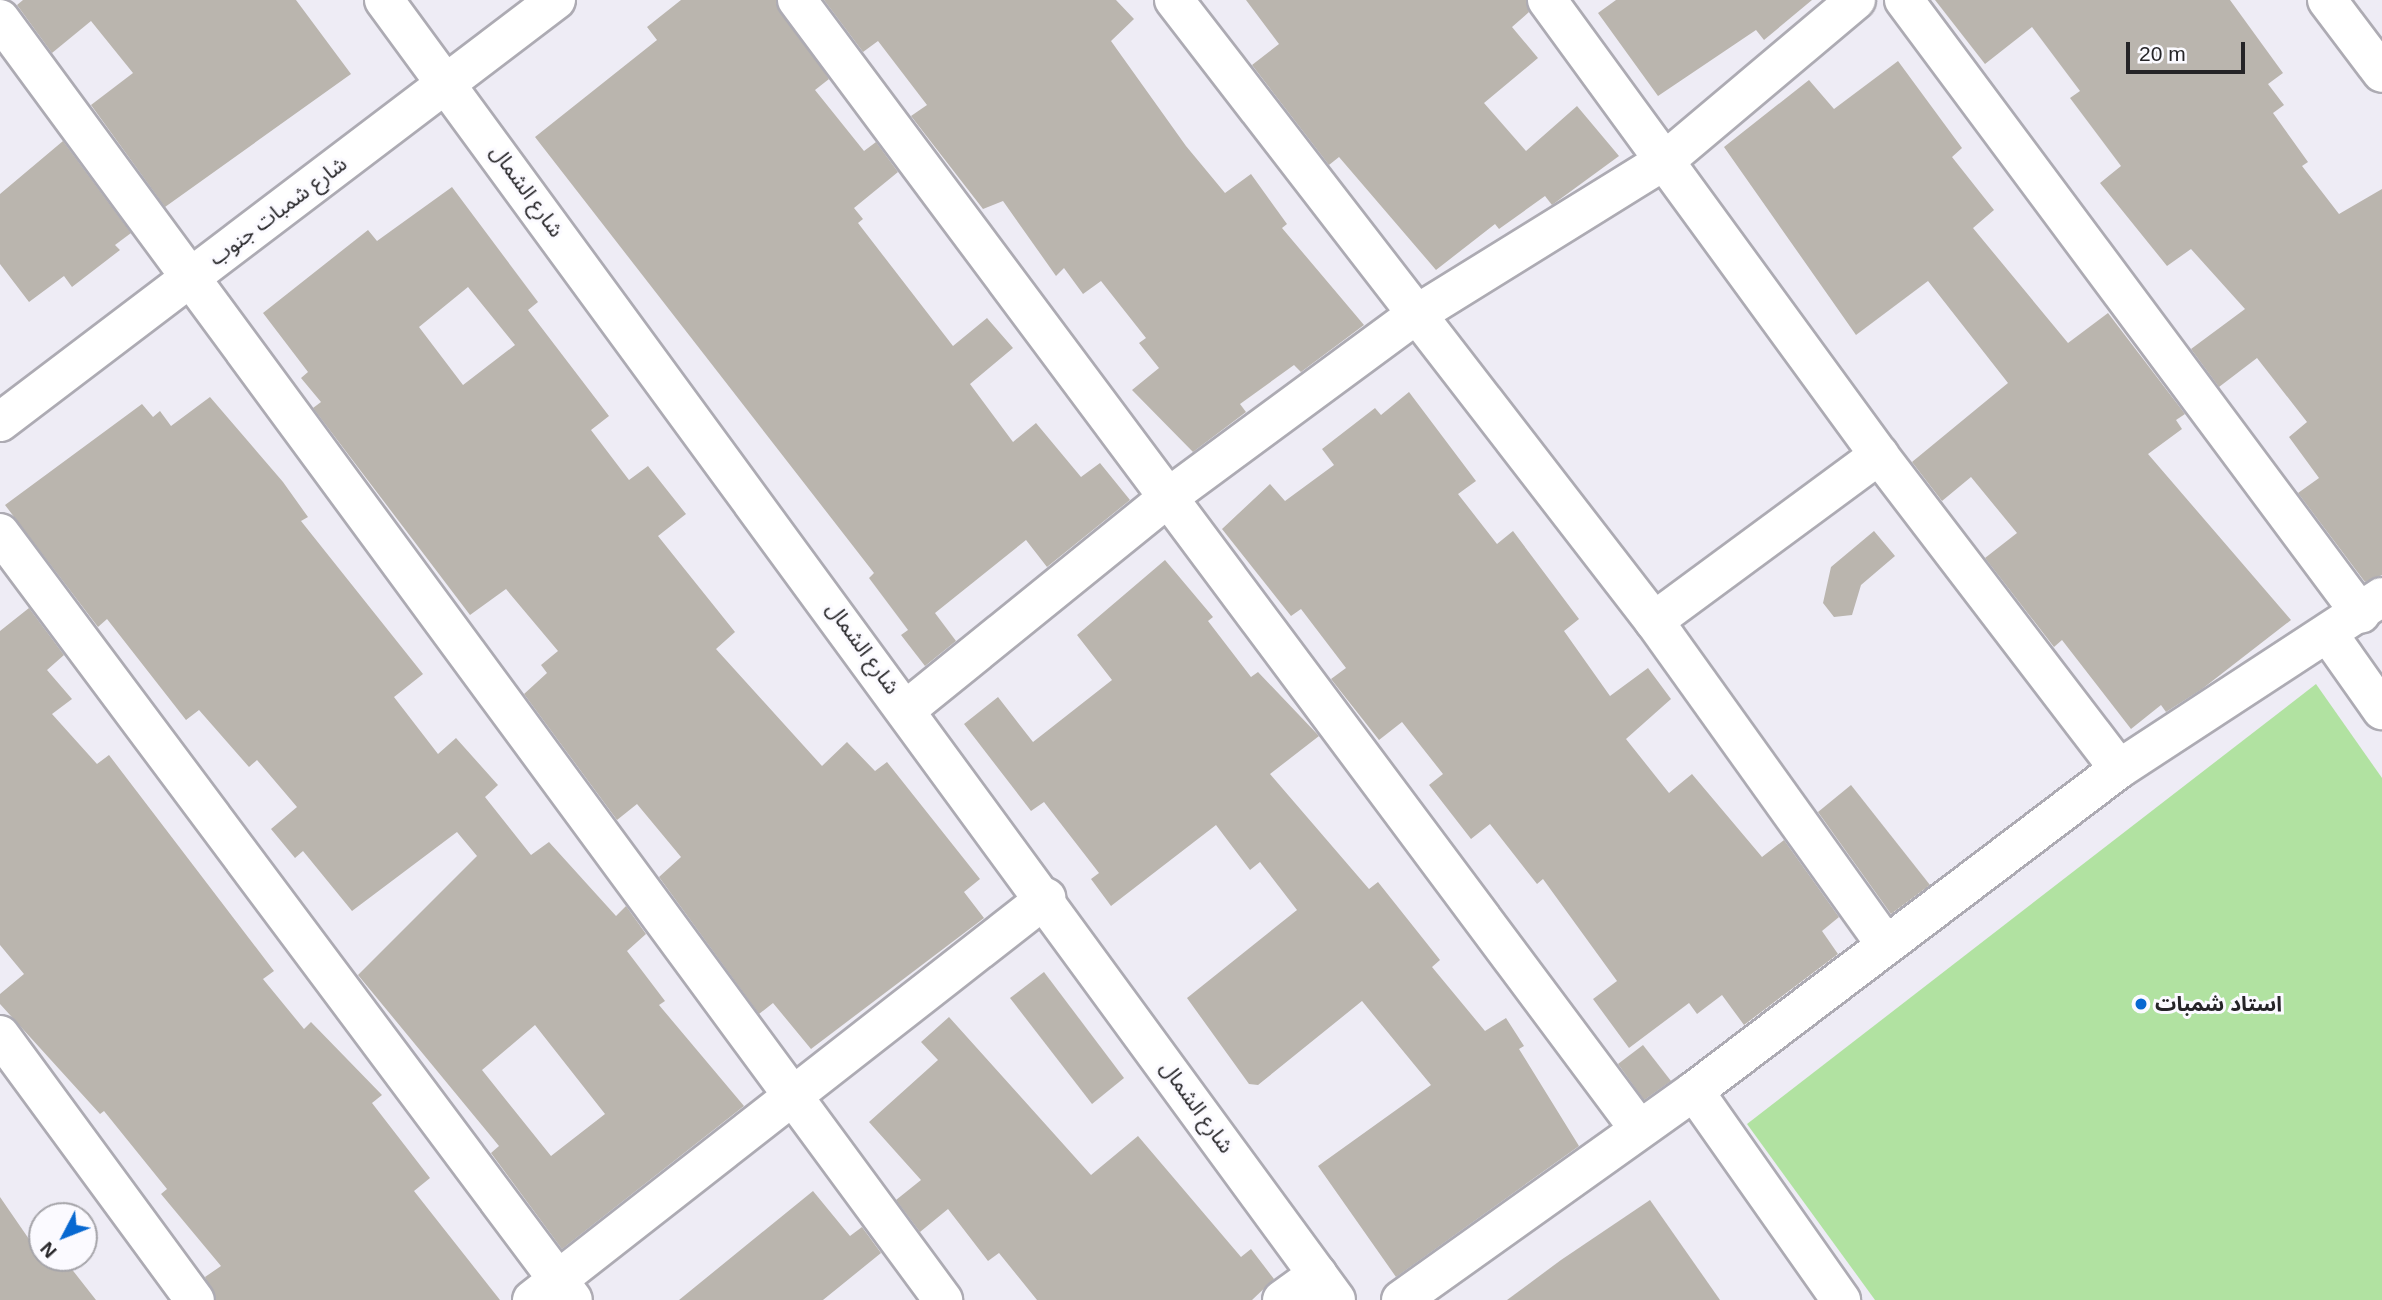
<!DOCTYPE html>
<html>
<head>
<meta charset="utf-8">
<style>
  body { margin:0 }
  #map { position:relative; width:2382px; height:1300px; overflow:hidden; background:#eeecf5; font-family:Helvetica,"Noto Sans Arabic",sans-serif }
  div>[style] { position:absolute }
  .green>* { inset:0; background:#b1e2a1 }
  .building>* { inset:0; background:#bab5ae }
  .roads { filter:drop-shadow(2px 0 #adabb3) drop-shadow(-2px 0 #adabb3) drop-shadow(0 2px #adabb3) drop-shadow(0 -2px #adabb3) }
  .street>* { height:38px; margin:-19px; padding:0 19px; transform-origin:19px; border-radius:19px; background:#fff }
  .secondary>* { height:38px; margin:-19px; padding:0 19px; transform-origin:19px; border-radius:19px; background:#fff }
  .dots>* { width:19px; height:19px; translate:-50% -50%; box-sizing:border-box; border:4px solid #fbfaff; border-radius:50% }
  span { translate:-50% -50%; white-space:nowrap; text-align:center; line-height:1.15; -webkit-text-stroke:6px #fbfaff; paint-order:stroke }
  .street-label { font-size:21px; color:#252427 }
  .poi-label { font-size:21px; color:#252427; font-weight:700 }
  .left { translate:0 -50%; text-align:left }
  .north { position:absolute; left:28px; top:1202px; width:70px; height:70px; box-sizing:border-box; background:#fbfaff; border:2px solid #a5a4a9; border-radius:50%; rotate:228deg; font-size:19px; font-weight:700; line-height:28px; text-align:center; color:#252427 }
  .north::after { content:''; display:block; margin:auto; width:24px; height:32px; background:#0768d1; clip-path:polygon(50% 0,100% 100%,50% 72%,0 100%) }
  .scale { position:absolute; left:2126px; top:42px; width:119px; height:32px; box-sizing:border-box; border:4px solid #252427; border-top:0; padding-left:9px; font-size:21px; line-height:24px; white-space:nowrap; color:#252427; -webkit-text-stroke:5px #fbfaff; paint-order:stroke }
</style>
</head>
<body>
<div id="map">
  <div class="green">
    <i style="clip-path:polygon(2316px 684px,2382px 778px,2382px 1300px,1875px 1300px,1747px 1124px)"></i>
  </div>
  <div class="building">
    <i style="clip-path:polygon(23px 0,296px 0,351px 74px,165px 207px,91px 105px,133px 73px,91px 21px,52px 53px,17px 5px)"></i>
    <i style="clip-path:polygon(681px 0,776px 0,829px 79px,815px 90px,864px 151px,876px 142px,898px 172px,854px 208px,863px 219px,858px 223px,953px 346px,987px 318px,1013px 348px,970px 384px,1013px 442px,1036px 423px,1081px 477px,1100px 463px,1130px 500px,1047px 567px,1026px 540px,935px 613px,956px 641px,925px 666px,901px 635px,908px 630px,869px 578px,874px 573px,535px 137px,657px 40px,647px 27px)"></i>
    <i style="clip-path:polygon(824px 0,1116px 0,1134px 19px,1111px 41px,1186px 146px,1225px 193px,1251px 174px,1287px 224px,1282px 228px,1364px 325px,1301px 372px,1294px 365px,1240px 404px,1246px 412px,1193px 452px,1132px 390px,1159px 368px,1139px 343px,1146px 338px,1101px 281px,1083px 294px,1064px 268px,1056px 276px,1003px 201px,983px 209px,911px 116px,927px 105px,878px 41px,863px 52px)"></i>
    <i style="clip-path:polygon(1246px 0,1526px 0,1529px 12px,1512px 27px,1538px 58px,1484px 103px,1526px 151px,1577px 106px,1619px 156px,1552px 205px,1545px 196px,1499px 229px,1495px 224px,1436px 270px,1339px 157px,1329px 165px,1252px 65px,1279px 44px)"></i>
    <i style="clip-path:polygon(1616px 0,1812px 0,1764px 40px,1756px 30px,1658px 96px,1598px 13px)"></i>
    <i style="clip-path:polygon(1935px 0,2230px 0,2283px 73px,2268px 84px,2284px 105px,2273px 113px,2308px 162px,2302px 166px,2339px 214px,2382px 189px,2382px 575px,2365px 582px,2298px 493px,2319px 478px,2289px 437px,2307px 422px,2257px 358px,2219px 387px,2191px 349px,2245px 309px,2191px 249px,2167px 266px,2100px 183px,2121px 166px,2070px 98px,2080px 91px,2032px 27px,1985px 64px)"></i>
    <i style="clip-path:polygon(1898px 61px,1962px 148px,1952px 157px,1994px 210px,1973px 228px,2068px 343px,2108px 313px,2185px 414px,2176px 420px,2182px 429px,2148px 454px,2291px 620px,2202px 689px,2166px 712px,2161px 705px,2131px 729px,2062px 640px,2054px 647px,1985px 558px,2017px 533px,1971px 477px,1942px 501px,1912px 462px,2008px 383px,1928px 281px,1856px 335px,1724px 147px,1809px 80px,1834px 109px)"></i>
    <i style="clip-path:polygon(63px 141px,131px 233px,115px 245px,120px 250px,72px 287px,64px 276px,29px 302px,0 264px,0 194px)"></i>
    <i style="clip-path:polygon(evenodd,452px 187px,538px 302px,528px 310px,609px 416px,591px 430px,629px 480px,648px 466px,686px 514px,658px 536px,735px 632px,716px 649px,822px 766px,847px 742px,875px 771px,887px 762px,980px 879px,964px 892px,984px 918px,811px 1049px,773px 1003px,759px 1014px,659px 877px,681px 857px,637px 804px,617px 820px,524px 694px,547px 673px,541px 665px,558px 651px,506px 589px,470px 615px,313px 408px,321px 402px,301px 378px,308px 372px,263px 313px,368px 230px,377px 241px,452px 187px,468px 287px,515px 345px,463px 385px,419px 327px,468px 287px)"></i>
    <i style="clip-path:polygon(1409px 392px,1476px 481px,1458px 494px,1497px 544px,1513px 531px,1579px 619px,1564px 631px,1610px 696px,1648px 668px,1671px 699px,1626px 739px,1669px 793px,1692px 774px,1762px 857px,1784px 840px,1839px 917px,1822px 931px,1838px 954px,1744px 1025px,1722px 995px,1697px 1014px,1689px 1003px,1629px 1048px,1593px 999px,1617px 981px,1543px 879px,1537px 884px,1490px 824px,1471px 839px,1429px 785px,1443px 774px,1402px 722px,1379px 740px,1331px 679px,1346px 668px,1301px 609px,1291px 616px,1222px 529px,1270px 484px,1285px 501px,1334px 465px,1322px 449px,1375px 408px,1381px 415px)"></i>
    <i style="clip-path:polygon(evenodd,210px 397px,283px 482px,308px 517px,301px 521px,423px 674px,394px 697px,438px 754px,456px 738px,498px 785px,485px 797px,531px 855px,549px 842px,616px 916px,626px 906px,646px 934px,627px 951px,665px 1001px,659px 1005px,744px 1106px,562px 1249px,491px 1153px,499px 1146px,358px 975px,477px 856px,457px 832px,352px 911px,303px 851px,295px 858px,271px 829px,297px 807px,257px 760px,249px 767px,199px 710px,186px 720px,107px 619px,98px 627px,5px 505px,142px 404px,153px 417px,160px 411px,171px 426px,210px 397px,535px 1025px,605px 1114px,551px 1156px,482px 1070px,535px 1025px)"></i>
    <i style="clip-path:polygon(1874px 531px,1895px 556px,1861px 585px,1852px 615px,1834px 617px,1823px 603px,1831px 567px)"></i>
    <i style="clip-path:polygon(1165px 560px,1213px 617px,1208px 621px,1251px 677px,1258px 672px,1319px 736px,1270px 774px,1369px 889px,1378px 882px,1440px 960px,1432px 967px,1485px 1031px,1506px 1018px,1524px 1046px,1519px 1049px,1579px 1146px,1396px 1277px,1318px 1166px,1431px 1085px,1362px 1001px,1258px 1085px,1249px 1084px,1187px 998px,1297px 910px,1260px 862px,1250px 870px,1216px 825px,1111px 906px,1091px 879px,1099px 873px,1044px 802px,1031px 811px,964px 724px,998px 697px,1033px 742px,1112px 680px,1077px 635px)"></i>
    <i style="clip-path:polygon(29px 608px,64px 655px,47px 670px,72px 699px,52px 714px,97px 764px,109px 755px,274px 971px,263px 979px,304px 1029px,311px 1022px,382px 1095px,372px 1103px,430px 1178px,414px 1191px,500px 1300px,216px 1300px,205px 1277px,221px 1266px,161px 1194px,167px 1189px,104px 1111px,100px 1114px,0 1004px,0 994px,24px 974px,0 945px,0 631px)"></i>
    <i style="clip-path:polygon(1851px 785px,1930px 885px,1891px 914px,1818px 812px)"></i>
    <i style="clip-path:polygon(1044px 972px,1124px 1078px,1092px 1104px,1010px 998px)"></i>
    <i style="clip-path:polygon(949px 1017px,1091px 1175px,1138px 1136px,1241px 1257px,1251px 1249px,1274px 1279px,1252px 1300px,1037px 1300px,999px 1253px,988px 1261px,948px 1209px,920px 1232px,896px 1200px,921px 1180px,869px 1122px,938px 1060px,921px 1042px)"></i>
    <i style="clip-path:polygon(1643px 1045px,1671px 1081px,1644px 1100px,1618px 1064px)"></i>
    <i style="clip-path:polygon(813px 1191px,850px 1236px,862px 1227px,881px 1253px,823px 1300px,679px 1300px)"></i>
    <i style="clip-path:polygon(0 1197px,42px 1258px,63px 1258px,96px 1300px,0 1300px)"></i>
    <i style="clip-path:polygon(1650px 1200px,1720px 1300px,1507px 1300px,1561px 1260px)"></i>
  </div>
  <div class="roads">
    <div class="street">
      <i style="left:797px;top:0;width:1408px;rotate:53.28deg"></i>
      <i style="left:1174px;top:0;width:785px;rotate:52.3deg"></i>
      <i style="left:1654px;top:621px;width:395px;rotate:54.4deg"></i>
      <i style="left:1547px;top:0;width:563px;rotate:53.88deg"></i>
      <i style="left:1879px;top:455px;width:395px;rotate:52.6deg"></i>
      <i style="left:1904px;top:0;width:765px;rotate:53.34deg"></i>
      <i style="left:2327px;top:0;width:91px;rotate:53deg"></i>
      <i style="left:0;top:19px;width:1591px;rotate:53.64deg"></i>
      <i style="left:0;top:533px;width:957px;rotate:53.24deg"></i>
      <i style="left:1654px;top:621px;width:280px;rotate:-36.4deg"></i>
      <i style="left:2329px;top:635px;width:92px;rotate:54.8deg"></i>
      <i style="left:907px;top:709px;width:338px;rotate:-39deg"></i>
      <i style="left:1170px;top:496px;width:307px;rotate:-36.4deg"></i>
      <i style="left:1417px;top:314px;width:294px;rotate:-31.8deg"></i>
      <i style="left:1667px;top:159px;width:247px;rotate:-40.1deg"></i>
      <i style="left:0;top:1035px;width:329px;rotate:53.7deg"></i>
      <i style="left:1694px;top:1091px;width:256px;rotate:54.9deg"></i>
      <i style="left:532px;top:1300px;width:653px;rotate:-38.03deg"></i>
      <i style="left:1282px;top:1300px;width:44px;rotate:-35.8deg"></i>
      <i style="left:1401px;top:1300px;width:360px;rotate:-35.5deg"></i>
      <i style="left:1694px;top:1091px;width:533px;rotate:-37.15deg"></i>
      <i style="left:2119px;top:769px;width:314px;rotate:-33.2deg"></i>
    </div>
    <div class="secondary">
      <i style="left:384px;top:0;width:1611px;rotate:53.78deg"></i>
      <i style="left:0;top:422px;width:698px;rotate:-37.2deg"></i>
    </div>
  </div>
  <div class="dots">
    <i style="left:2141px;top:1004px;background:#0768d1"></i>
  </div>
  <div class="street-label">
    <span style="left:527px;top:191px;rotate:54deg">شارع الشمال</span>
    <span style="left:278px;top:211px;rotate:-37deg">شارع شمبات جنوب</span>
    <span style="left:863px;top:648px;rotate:54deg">شارع الشمال</span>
    <span style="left:1197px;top:1107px;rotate:54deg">شارع الشمال</span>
  </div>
  <div class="poi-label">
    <span class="left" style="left:2155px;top:1004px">استاد شمبات</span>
  </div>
  <div class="north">N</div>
  <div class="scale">20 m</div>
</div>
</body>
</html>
